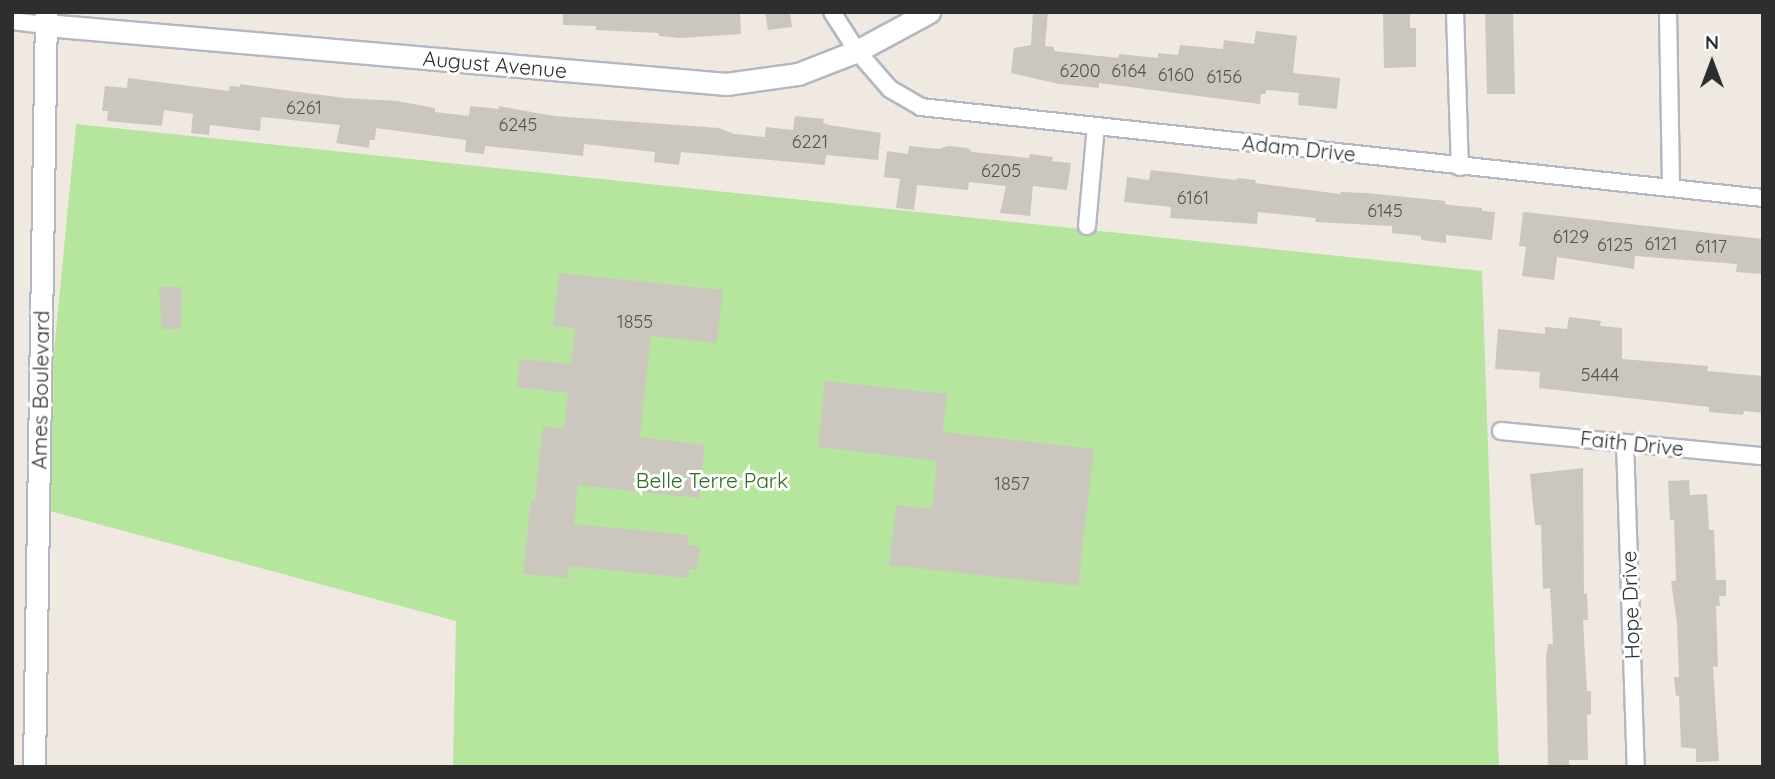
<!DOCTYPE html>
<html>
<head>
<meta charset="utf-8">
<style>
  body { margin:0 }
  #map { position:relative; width:1775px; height:779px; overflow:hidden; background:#efe9e1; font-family:Quicksand,sans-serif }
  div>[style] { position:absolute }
  .green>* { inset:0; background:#b6e59e }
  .building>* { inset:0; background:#cbc7bf }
  .roads { filter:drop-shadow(2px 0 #b4b7c1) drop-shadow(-2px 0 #b4b7c1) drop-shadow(0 2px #b4b7c1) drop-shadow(0 -2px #b4b7c1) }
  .minor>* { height:16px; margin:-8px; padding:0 8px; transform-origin:8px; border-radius:8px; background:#fff }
  .tertiary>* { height:21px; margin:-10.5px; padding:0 10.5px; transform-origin:10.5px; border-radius:10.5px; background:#fff }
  span { translate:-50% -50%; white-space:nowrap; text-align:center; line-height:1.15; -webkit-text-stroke:6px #fff; paint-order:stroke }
  .number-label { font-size:18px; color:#555452 }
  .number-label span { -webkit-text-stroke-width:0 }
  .street-label { font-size:21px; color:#2e2e2e }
  .park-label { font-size:21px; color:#2c6e1b }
  .frame { position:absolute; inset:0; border:14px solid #2e2e2e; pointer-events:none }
  .north { position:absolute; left:1677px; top:28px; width:70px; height:70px; -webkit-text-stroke:5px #fff; paint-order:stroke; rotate:0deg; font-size:19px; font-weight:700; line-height:28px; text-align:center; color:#2e2e2e }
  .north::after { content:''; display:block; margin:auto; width:24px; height:32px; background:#2e2e2e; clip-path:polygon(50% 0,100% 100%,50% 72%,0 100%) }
</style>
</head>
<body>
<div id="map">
  <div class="green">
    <i style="clip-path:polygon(76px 124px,1482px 271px,1499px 767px,453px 767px,456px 621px,39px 508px)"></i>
  </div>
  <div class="building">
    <i style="clip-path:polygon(563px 12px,740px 12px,741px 34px,681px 38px,659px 36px,659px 33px,596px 30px,596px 26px,563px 25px)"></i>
    <i style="clip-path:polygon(765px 12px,790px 12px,792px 27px,768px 30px)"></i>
    <i style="clip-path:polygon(1033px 12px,1048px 12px,1045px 46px,1054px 47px,1054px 51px,1118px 58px,1119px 54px,1158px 58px,1158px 53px,1178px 55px,1180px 45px,1223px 49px,1224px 40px,1254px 44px,1256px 31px,1297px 36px,1293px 73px,1340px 78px,1337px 109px,1298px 105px,1299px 93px,1266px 90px,1266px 94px,1261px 94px,1260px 104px,1099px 83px,1099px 88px,1059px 84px,1011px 73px,1014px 48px,1031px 45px)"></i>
    <i style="clip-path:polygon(1383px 12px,1410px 12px,1410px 28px,1416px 28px,1416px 67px,1384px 68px)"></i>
    <i style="clip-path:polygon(1485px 12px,1513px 12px,1515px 94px,1487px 94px)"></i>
    <i style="clip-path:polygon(128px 78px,229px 91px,230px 86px,240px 87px,240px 84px,344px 98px,397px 101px,435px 108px,435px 112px,469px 116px,470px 106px,499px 109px,499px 106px,554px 116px,719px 128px,734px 134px,765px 137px,766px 127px,793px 130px,795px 116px,824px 119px,823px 123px,829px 125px,881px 133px,878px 160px,826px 155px,825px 165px,681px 152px,679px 165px,654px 162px,655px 152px,584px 144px,583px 156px,485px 146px,484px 154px,465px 152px,466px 140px,376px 128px,375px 140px,370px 140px,369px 148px,336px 143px,340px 125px,261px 117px,260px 131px,210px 125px,209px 135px,191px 133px,193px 114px,164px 110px,162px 126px,107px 121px,108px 111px,102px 111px,105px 86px,127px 88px)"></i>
    <i style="clip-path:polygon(909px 146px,939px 149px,948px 146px,968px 148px,972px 152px,1029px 158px,1030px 154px,1053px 157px,1052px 161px,1071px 163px,1067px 190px,1033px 186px,1030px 216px,1000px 213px,1006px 186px,969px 182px,968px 190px,917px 185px,914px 210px,896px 208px,900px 179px,884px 177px,887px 151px,908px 154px)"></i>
    <i style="clip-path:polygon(1151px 170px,1236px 180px,1237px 178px,1256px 180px,1255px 183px,1340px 194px,1341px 192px,1367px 193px,1445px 201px,1445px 204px,1450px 205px,1482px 208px,1482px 211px,1495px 212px,1492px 240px,1446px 235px,1446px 243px,1421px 240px,1421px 236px,1392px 233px,1392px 226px,1315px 222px,1316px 218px,1258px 212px,1257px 224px,1170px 218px,1171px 207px,1124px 202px,1127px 177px,1149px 180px)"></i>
    <i style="clip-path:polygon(1523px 212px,1763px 239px,1763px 274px,1736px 272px,1737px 264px,1635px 256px,1634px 269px,1557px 257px,1554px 280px,1522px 276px,1526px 247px,1519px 246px)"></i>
    <i style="clip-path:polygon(559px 273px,723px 290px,717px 343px,651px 336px,640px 437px,705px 445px,699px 498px,578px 485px,574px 524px,689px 535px,688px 545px,700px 546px,697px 569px,689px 569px,688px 578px,569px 566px,568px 578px,523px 574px,531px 500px,535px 500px,543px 426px,564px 429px,568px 393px,517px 387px,520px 359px,571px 364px,575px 328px,553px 326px)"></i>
    <i style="clip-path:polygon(159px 287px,182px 287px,181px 329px,162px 329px)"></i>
    <i style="clip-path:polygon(1569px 317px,1601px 321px,1600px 326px,1622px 328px,1622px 359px,1708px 366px,1707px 371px,1763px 376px,1763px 413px,1744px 411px,1743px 415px,1709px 412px,1709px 407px,1539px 388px,1540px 372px,1495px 369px,1498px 329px,1545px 334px,1545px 327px,1567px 329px)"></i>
    <i style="clip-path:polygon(825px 381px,947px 394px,943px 432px,1094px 449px,1078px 586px,889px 565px,896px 505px,932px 509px,937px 461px,818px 447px)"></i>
    <i style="clip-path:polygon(1583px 468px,1584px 594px,1587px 593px,1588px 620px,1583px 620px,1587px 691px,1591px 691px,1591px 714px,1587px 715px,1588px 760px,1569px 760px,1569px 767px,1548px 767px,1546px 657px,1548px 644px,1553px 644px,1552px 622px,1550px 588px,1543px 589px,1541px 525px,1535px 525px,1530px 474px)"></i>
    <i style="clip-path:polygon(1689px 480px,1690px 495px,1707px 494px,1709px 530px,1714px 530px,1716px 580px,1726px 580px,1726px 596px,1719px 596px,1720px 606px,1716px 606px,1718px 666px,1713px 667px,1719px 761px,1696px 762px,1696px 749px,1681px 747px,1679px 696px,1676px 696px,1674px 677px,1679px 677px,1677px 623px,1671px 581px,1676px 581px,1674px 520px,1670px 520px,1668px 481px)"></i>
  </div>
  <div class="roads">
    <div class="minor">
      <i style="left:832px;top:12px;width:46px;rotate:57.3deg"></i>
      <i style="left:857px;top:51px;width:50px;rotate:49deg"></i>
      <i style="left:890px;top:89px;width:36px;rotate:30deg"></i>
      <i style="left:921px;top:107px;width:847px;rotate:6.17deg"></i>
      <i style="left:1455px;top:12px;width:155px;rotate:88.2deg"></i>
      <i style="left:1668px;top:12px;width:176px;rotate:89deg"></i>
      <i style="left:12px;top:21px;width:34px;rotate:7deg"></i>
      <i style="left:1087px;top:226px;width:100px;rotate:-84.9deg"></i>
      <i style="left:1501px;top:431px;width:263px;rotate:5.5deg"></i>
      <i style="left:1625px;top:443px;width:324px;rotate:88.1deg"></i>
    </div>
    <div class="tertiary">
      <i style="left:46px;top:25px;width:683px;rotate:4.96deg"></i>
      <i style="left:726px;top:84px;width:73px;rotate:-7.9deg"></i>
      <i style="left:798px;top:74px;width:63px;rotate:-21.3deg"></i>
      <i style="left:857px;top:51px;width:82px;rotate:-28.4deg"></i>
      <i style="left:34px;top:767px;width:755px;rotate:-89.09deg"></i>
    </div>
  </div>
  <div class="number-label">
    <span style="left:1080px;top:71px">6200</span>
    <span style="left:1129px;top:71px">6164</span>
    <span style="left:1176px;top:75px">6160</span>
    <span style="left:1224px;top:77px">6156</span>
    <span style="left:304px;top:108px">6261</span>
    <span style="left:518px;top:125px">6245</span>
    <span style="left:810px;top:142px">6221</span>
    <span style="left:1001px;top:171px">6205</span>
    <span style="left:1193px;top:198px">6161</span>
    <span style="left:1385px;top:211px">6145</span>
    <span style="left:1571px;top:237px">6129</span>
    <span style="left:1661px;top:244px">6121</span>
    <span style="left:1615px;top:245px">6125</span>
    <span style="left:1711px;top:247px">6117</span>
    <span style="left:635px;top:322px">1855</span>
    <span style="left:1600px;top:375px">5444</span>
    <span style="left:1012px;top:484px">1857</span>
  </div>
  <div class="street-label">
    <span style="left:495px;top:64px;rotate:5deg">August Avenue</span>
    <span style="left:1299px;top:148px;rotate:6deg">Adam Drive</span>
    <span style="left:40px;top:390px;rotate:-89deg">Ames Boulevard</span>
    <span style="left:1632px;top:443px;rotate:6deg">Faith Drive</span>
    <span style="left:1630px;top:605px;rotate:-92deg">Hope Drive</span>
  </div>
  <div class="park-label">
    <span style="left:712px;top:480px">Belle Terre Park</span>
  </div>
  <div class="frame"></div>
  <div class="north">N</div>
</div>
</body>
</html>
